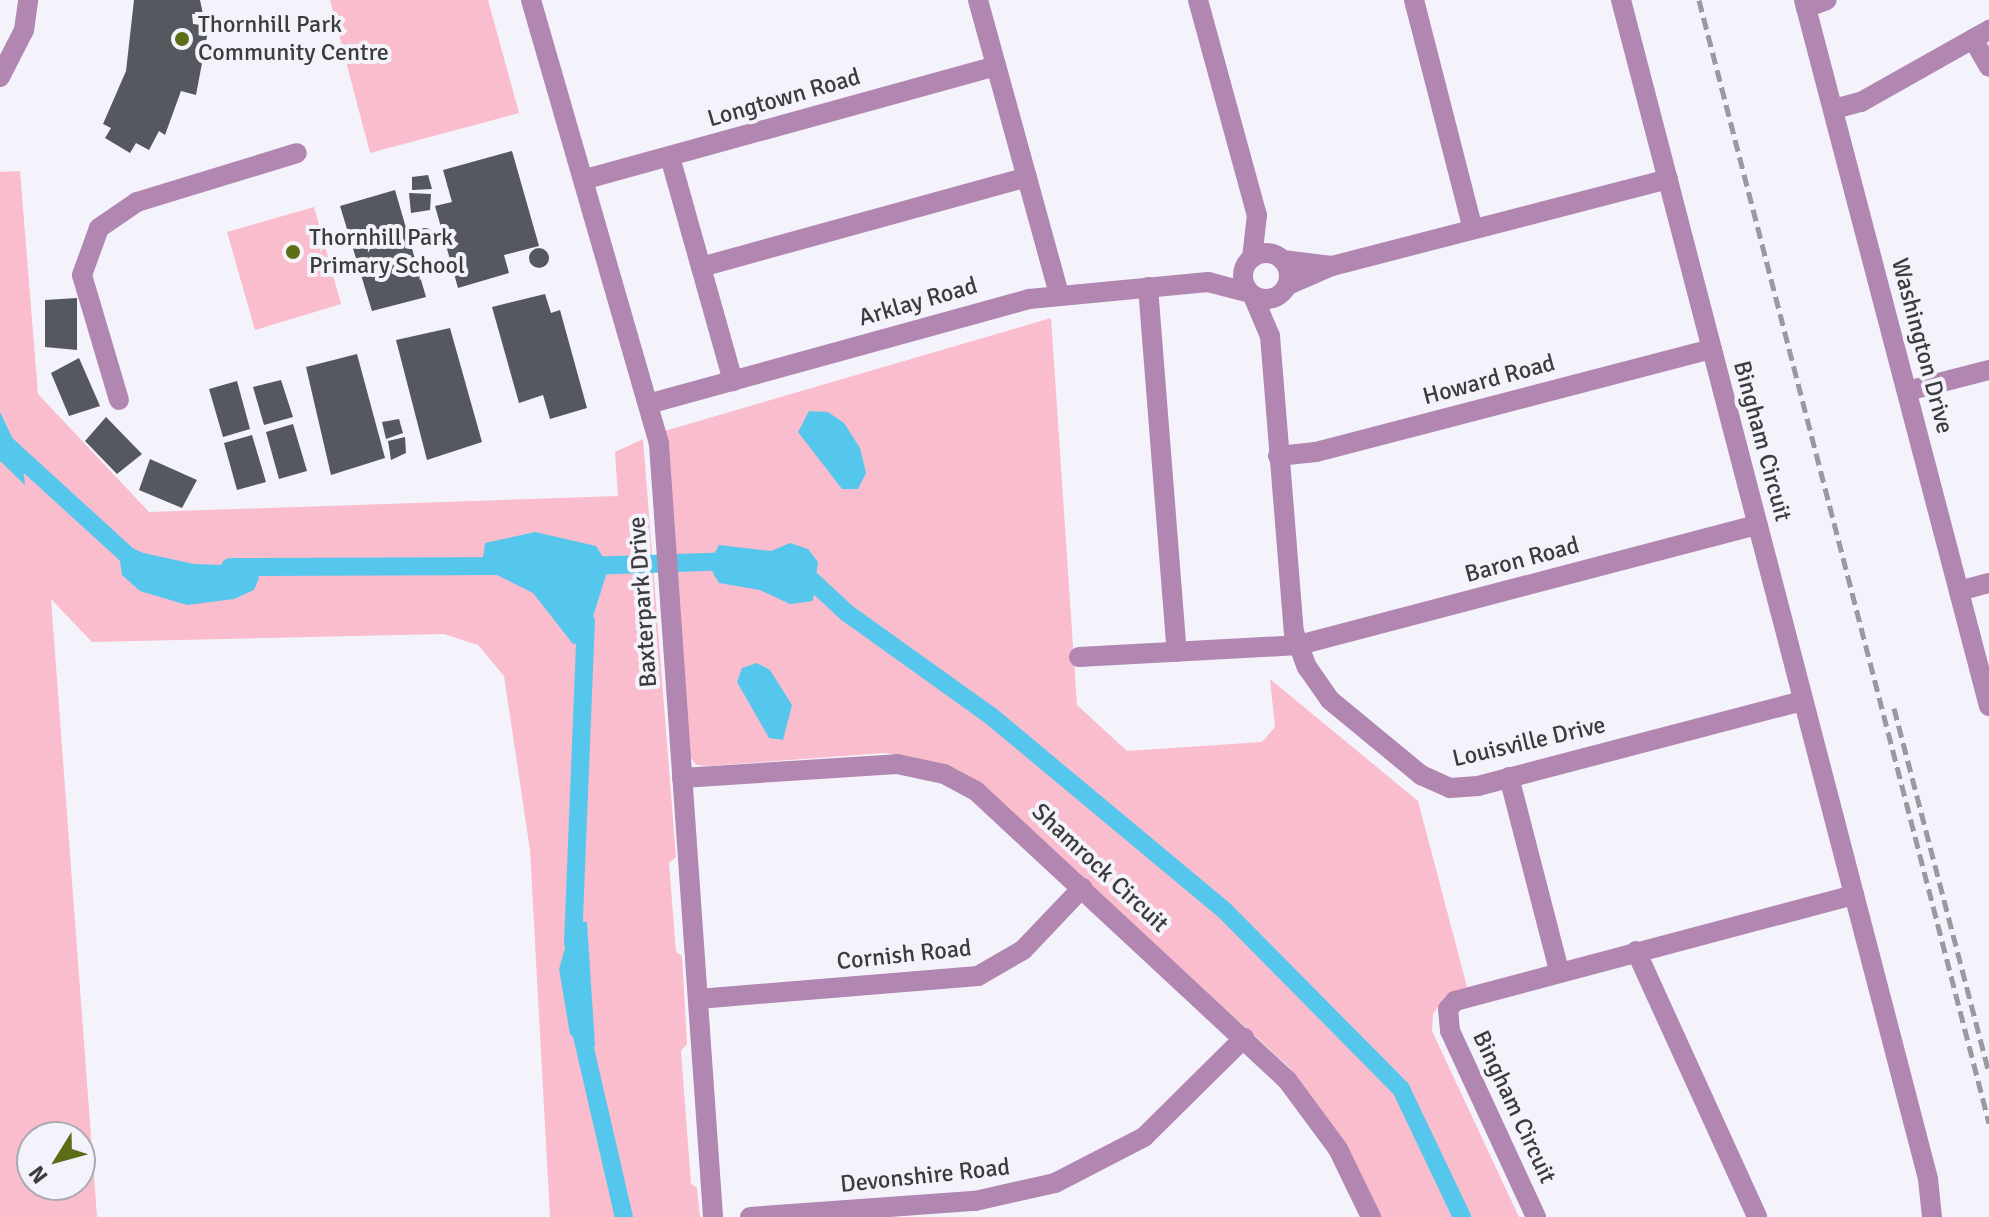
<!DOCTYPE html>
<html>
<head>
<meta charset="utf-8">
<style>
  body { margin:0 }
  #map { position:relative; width:1989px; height:1217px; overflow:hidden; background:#f4f3fb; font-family:Signika,sans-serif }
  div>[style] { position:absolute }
  .green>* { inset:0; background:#f9bdcd }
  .water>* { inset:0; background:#55c7ed }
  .canal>* { height:18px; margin:-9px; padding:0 9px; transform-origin:9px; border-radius:9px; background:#55c7ed }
  .building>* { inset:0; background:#55585e }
  .round { border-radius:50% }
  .minor>* { height:20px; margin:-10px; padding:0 10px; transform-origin:10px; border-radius:10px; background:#b186b1 }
  .minor>.ring { margin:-10px; padding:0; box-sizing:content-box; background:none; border:20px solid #b186b1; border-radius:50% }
  .rail>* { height:5px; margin-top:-2.5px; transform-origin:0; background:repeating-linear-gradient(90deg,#9a999f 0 12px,transparent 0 18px) }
  .dots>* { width:22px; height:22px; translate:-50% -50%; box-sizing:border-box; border:4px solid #f4f3fb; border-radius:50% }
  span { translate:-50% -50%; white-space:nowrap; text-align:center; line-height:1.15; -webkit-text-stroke:8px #f4f3fb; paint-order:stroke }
  .poi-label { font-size:24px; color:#3c3c3f }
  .left { translate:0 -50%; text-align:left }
  .street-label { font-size:24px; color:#3c3c3f }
  .north { position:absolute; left:16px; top:1121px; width:80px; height:80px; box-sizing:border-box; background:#f4f3fb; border:2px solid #aaaab0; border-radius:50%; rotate:233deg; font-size:22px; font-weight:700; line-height:32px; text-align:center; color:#3c3c3f }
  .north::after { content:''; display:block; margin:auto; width:28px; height:36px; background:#5c6d18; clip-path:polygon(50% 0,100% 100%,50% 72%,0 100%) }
</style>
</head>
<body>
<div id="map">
  <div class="green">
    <i style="clip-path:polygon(330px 0,488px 0,519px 113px,370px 153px)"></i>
    <i style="clip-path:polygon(evenodd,20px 171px,38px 394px,149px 512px,618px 496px,615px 452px,643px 439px,676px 857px,669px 863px,676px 952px,682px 956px,687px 1044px,681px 1051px,691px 1184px,697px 1188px,700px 1217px,550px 1217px,530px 850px,504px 676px,478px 645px,444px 634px,92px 642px,51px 599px,97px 1217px,0 1217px,0 172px,20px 171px,32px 1137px,80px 1137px,80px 1185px,32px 1185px,32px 1137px)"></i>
    <i style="clip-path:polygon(314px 207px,341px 304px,255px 330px,227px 232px)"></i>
    <i style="clip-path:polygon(1051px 318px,1077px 705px,1127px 751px,1262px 742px,1275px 727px,1270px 679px,1418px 801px,1467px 987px,1445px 997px,1433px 1014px,1432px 1031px,1519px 1217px,1377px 1217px,1320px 1108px,1290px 1068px,987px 790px,915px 758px,884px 753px,710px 766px,696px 765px,687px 752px,661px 432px)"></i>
  </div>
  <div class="water">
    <i style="clip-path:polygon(809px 411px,828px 412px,844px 423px,860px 448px,866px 473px,858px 489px,842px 489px,798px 432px)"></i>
    <i style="clip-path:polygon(0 412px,22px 458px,25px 485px,0 461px)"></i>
    <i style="clip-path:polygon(535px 532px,596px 546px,609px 566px,585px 642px,573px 644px,533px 593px,497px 575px,483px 558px,485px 543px)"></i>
    <i style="clip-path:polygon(790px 543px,808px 549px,818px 562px,813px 601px,790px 604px,760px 590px,719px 583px,713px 573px,711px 560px,719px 545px,771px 551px)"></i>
    <i style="clip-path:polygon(139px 552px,194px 564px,253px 566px,259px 578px,254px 590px,234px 599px,187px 605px,140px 591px,122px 575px,120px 561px)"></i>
    <i style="clip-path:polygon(757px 663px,770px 670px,792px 705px,783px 740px,769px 738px,737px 682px,742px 668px)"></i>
    <i style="clip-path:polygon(573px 921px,587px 922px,595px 1046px,586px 1050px,570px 1034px,559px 969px)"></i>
  </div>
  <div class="canal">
    <i style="left:0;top:439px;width:173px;rotate:42.4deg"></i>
    <i style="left:128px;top:556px;width:24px;rotate:24deg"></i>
    <i style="left:586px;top:566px;width:150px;rotate:-1.9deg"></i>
    <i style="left:230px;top:567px;width:282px;rotate:-0.2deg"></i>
    <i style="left:796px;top:573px;width:10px;rotate:11deg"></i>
    <i style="left:806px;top:575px;width:56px;rotate:42.8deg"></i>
    <i style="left:847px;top:613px;width:177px;rotate:35.6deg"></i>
    <i style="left:991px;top:716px;width:303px;rotate:39.8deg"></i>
    <i style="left:1224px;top:910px;width:252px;rotate:45.3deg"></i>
    <i style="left:1401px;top:1089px;width:142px;rotate:64.5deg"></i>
    <i style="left:573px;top:943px;width:322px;rotate:-87.7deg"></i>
    <i style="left:580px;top:1027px;width:195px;rotate:77deg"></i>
  </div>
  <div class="building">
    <i style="clip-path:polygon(134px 0,200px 0,203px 14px,192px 14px,193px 24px,209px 26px,196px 95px,181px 91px,165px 135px,159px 131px,149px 150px,136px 143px,130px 153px,105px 138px,111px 128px,103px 124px,126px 71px)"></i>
    <i style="clip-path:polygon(512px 151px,539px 246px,504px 255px,509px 273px,458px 288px,435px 206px,452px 202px,443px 170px)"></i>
    <i style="clip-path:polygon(428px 175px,432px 189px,412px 190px,412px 177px)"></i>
    <i style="clip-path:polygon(395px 190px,426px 297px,372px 311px,340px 206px)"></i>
    <i style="clip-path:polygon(409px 193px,431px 194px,430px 210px,411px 213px)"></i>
    <i class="round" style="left:417px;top:228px;width:16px;height:16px"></i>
    <i class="round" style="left:529px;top:248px;width:20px;height:20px"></i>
    <i style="clip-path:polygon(545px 294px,551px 313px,560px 310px,587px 408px,550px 419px,543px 395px,519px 403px,492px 307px)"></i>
    <i style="clip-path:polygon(77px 298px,77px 350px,45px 347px,45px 300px)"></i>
    <i style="clip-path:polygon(450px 328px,482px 442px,427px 460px,396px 340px)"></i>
    <i style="clip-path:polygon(357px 354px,385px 458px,331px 475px,306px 367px)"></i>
    <i style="clip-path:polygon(79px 358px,100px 406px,69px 416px,51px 373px)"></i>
    <i style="clip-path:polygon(281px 380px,293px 417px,264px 425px,253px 387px)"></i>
    <i style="clip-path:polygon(237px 381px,250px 429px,223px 437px,209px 389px)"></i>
    <i style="clip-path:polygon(106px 417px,142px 454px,117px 474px,85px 441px)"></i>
    <i style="clip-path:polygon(399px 419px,403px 433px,386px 439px,382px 422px)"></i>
    <i style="clip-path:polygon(293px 424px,307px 471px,279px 479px,266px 432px)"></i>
    <i style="clip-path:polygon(252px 435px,266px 482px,237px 490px,224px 443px)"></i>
    <i style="clip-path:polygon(405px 437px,406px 453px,391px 460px,388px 441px)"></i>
    <i style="clip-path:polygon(150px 459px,197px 480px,182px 508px,139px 490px)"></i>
  </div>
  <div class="minor">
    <i style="left:531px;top:0;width:462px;rotate:73.9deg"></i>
    <i style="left:659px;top:444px;width:775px;rotate:86deg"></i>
    <i style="left:978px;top:0;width:305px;rotate:74.6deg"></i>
    <i style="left:1198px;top:0;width:223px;rotate:74.7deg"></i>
    <i style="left:1257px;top:215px;width:43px;rotate:96.6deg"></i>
    <i style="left:1414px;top:0;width:236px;rotate:75.6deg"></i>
    <i style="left:1621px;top:0;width:1218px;rotate:75.4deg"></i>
    <i style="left:1928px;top:1179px;width:38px;rotate:84deg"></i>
    <i style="left:1804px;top:0;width:730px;rotate:75.32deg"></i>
    <i style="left:1806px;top:8px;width:22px;rotate:-21deg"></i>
    <i style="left:1973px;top:39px;width:32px;rotate:60deg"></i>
    <i style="left:0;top:77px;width:53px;rotate:-62.9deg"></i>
    <i style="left:24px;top:30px;width:30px;rotate:-82deg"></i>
    <i style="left:1834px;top:109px;width:28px;rotate:-15deg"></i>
    <i style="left:1861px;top:102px;width:147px;rotate:-29.4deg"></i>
    <i style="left:670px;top:157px;width:233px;rotate:74.3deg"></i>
    <i style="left:586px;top:179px;width:425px;rotate:-15.4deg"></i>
    <i class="ring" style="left:1243px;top:253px;width:26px;height:26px"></i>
    <i style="left:1283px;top:260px;width:49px;rotate:7deg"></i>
    <i style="left:701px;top:267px;width:338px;rotate:-15.4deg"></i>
    <i style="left:1288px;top:285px;width:48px;rotate:-23.4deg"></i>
    <i style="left:1332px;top:266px;width:347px;rotate:-14.5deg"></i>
    <i style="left:1148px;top:287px;width:366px;rotate:85.5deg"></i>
    <i style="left:1253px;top:296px;width:43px;rotate:67deg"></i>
    <i style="left:1270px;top:336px;width:297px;rotate:85.4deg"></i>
    <i style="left:1294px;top:632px;width:37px;rotate:70deg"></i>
    <i style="left:1307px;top:667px;width:40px;rotate:55.1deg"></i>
    <i style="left:1330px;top:700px;width:118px;rotate:39.5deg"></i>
    <i style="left:1421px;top:775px;width:32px;rotate:24deg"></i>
    <i style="left:1450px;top:788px;width:28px;rotate:-4deg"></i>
    <i style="left:1478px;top:786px;width:336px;rotate:-14.7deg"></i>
    <i style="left:1907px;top:391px;width:85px;rotate:-14.4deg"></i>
    <i style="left:119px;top:400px;width:130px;rotate:-106.5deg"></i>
    <i style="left:82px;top:275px;width:50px;rotate:-70.1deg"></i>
    <i style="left:99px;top:228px;width:46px;rotate:-34.4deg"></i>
    <i style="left:137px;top:202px;width:167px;rotate:-17deg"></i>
    <i style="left:648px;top:404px;width:395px;rotate:-15.4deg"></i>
    <i style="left:1029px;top:299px;width:180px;rotate:-5.4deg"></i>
    <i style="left:1208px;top:282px;width:43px;rotate:14.7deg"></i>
    <i style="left:1278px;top:456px;width:38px;rotate:-6deg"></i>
    <i style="left:1316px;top:452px;width:409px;rotate:-14.6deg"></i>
    <i style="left:1959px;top:591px;width:31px;rotate:-15deg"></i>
    <i style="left:1079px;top:657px;width:220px;rotate:-3.1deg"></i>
    <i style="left:1299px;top:645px;width:474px;rotate:-14.7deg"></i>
    <i style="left:1509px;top:777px;width:200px;rotate:75.5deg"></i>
    <i style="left:682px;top:778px;width:215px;rotate:-3.7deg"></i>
    <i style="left:897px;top:764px;width:48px;rotate:12deg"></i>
    <i style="left:944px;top:774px;width:36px;rotate:28deg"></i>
    <i style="left:976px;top:791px;width:425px;rotate:42.9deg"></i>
    <i style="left:1287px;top:1080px;width:86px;rotate:53.5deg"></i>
    <i style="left:1338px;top:1149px;width:76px;rotate:64.1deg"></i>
    <i style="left:1636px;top:951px;width:292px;rotate:65.5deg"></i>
    <i style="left:698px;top:999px;width:281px;rotate:-4.7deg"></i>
    <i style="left:978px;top:976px;width:52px;rotate:-30deg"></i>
    <i style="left:1023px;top:950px;width:86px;rotate:-46.4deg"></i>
    <i style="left:750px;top:1217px;width:226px;rotate:-4.1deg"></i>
    <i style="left:975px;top:1201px;width:82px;rotate:-12.7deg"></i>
    <i style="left:1055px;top:1183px;width:100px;rotate:-27.3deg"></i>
    <i style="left:1144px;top:1137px;width:141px;rotate:-44.7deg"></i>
    <i style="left:1536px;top:1217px;width:205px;rotate:-114.8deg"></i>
    <i style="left:1450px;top:1031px;width:22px;rotate:-95deg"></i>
    <i style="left:1448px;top:1009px;width:11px;rotate:-49deg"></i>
    <i style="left:1455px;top:1001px;width:413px;rotate:-14.9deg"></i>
  </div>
  <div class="rail">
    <i style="left:1699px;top:0;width:1160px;rotate:75.52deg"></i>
    <i style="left:1894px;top:708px;width:377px;rotate:75.4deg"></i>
  </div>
  <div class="dots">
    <i style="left:182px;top:39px;background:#5c6d18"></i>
    <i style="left:293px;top:252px;background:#5c6d18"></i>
  </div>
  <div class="poi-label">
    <span class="left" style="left:198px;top:39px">Thornhill Park<br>Community Centre</span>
    <span class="left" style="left:309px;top:252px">Thornhill Park<br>Primary School</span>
  </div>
  <div class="street-label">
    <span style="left:784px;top:98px;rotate:-16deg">Longtown Road</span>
    <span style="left:918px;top:302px;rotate:-16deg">Arklay Road</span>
    <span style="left:1922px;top:346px;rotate:75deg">Washington Drive</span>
    <span style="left:1489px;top:380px;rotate:-15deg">Howard Road</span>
    <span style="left:1762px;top:441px;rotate:75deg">Bingham Circuit</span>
    <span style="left:1522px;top:560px;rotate:-15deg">Baron Road</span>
    <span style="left:643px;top:602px;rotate:-94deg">Baxterpark Drive</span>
    <span style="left:1529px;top:742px;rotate:-13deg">Louisville Drive</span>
    <span style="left:1100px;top:868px;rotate:43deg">Shamrock Circuit</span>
    <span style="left:904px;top:955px;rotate:-6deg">Cornish Road</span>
    <span style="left:1514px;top:1107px;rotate:65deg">Bingham Circuit</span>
    <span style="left:925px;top:1176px;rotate:-6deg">Devonshire Road</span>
  </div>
  <div class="north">N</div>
</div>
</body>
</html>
